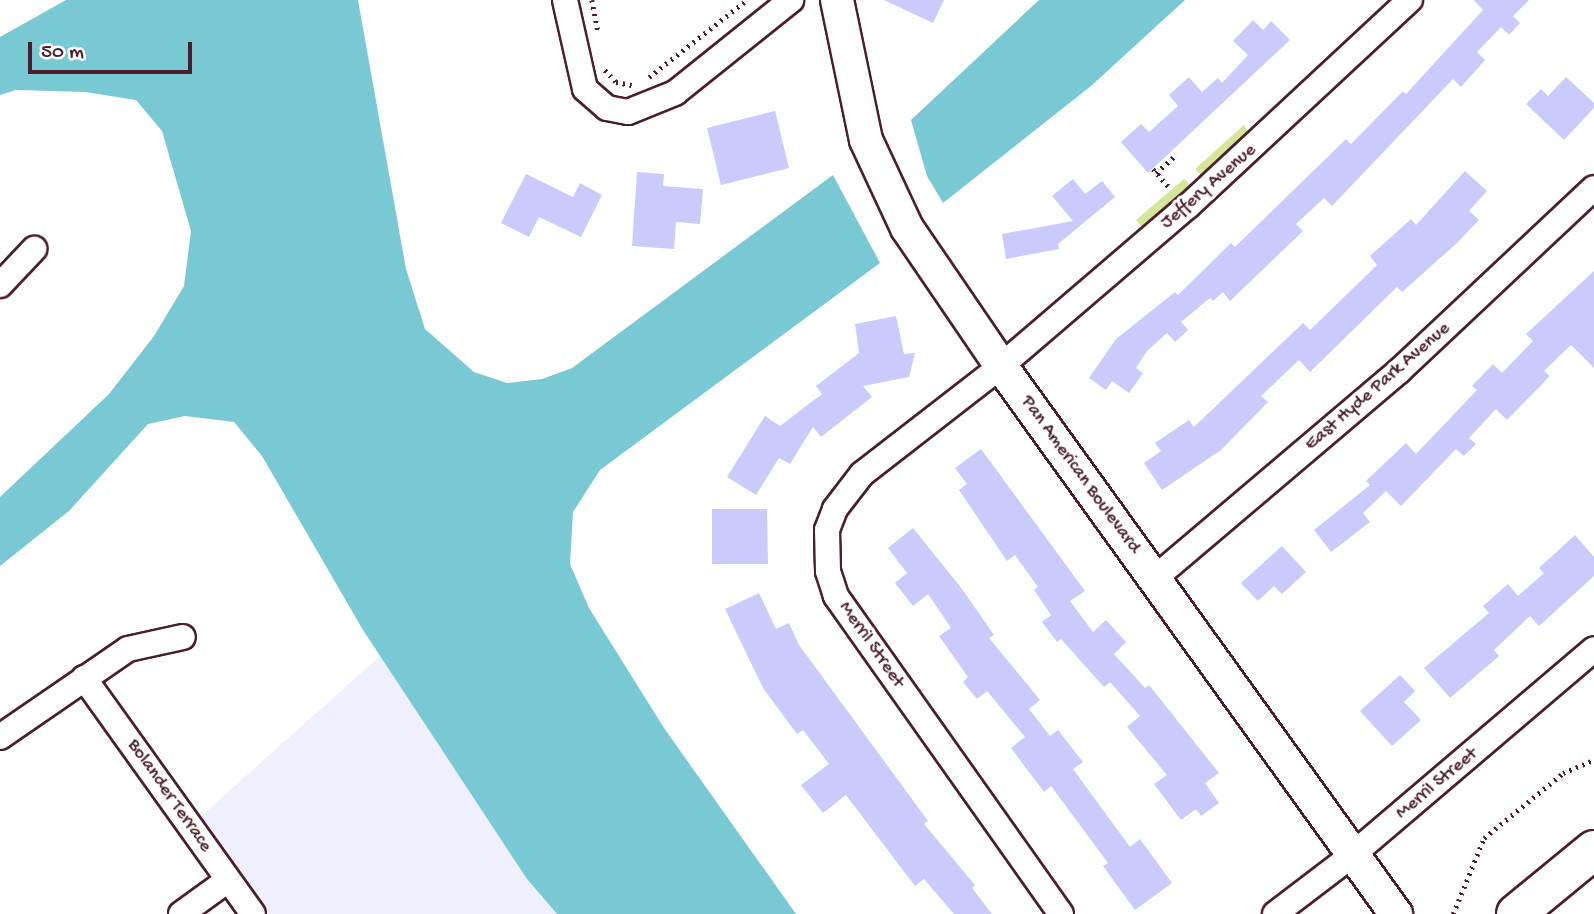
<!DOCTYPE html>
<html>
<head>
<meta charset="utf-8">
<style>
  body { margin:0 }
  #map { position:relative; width:1594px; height:914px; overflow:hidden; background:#fff; font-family:"Gochi Hand",sans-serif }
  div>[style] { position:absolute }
  .built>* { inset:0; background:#efeffe }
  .green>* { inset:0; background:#d5e69a }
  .water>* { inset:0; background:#79c9d4 }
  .building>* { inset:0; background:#cacafc }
  .path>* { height:4.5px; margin-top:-2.25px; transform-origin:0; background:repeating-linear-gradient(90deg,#4a1f2b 0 2px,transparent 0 7px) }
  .roads { filter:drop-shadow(2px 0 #4a1f2b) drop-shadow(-2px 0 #4a1f2b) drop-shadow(0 2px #4a1f2b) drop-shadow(0 -2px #4a1f2b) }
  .minor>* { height:24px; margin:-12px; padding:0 12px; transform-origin:12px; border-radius:12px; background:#fff }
  .tertiary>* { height:32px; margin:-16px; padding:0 16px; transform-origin:16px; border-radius:16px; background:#fff }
  .primary>* { height:38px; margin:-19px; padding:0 19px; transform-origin:19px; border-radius:19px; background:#fff }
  span { translate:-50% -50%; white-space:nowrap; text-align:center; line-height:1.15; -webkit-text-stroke:6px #fff; paint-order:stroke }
  .street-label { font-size:19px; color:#4a1f2b }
  .scale { position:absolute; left:28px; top:42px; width:164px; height:32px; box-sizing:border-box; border:4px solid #4a1f2b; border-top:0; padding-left:9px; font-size:21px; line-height:24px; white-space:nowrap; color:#4a1f2b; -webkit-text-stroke:5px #fff; paint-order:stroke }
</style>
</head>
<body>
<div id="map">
  <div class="built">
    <i style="clip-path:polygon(381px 655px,527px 879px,557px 914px,267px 914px,199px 818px)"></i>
  </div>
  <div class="green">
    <i style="clip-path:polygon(1244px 125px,1250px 135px,1203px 177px,1195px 169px)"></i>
    <i style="clip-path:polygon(1184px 179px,1192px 187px,1144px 228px,1140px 225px,1136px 220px)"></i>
  </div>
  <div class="water">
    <i style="clip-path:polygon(66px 0,358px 0,406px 269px,425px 329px,474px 372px,507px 383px,542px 379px,572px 368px,833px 175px,880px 263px,600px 470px,573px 512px,570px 564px,589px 608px,664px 728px,796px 914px,557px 914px,527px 879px,363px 630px,262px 456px,234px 422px,185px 416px,148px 424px,69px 511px,0 566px,0 497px,109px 394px,154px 336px,184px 286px,191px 231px,162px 131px,136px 100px,85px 92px,16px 90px,0 95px,0 37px)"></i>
    <i style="clip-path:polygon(1039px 0,1185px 0,1091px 86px,943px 203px,927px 176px,911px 120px)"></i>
  </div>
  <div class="building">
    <i style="clip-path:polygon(884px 0,944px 0,933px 23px)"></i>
    <i style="clip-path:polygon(1474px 0,1529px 0,1513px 16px,1520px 23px,1509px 35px,1501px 27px,1477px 52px,1485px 60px,1461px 87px,1453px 79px,1332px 206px,1324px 198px,1296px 224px,1303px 231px,1230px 301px,1223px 292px,1213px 301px,1210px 298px,1181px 322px,1188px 330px,1175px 342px,1167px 333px,1147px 351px,1136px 368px,1143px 373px,1129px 393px,1112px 381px,1106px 390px,1089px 378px,1116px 339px,1175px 292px,1178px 295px,1231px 243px,1235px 247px,1346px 139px,1351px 144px,1403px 91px,1406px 94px,1483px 10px)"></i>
    <i style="clip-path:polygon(1253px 20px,1263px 30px,1271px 21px,1290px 40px,1148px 173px,1121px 142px,1141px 124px,1149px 132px,1178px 106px,1169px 95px,1189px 77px,1202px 92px,1218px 78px,1222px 83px,1248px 55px,1233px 41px)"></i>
    <i style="clip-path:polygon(1566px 77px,1594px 103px,1594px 108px,1564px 140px,1526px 104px,1541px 89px,1548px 96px)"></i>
    <i style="clip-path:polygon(775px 111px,789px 168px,721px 185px,707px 128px)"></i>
    <i style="clip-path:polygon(1465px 171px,1487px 191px,1469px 211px,1479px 220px,1457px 243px,1402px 292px,1397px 287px,1310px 372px,1299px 360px,1261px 396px,1268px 402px,1221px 450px,1162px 490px,1144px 463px,1161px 451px,1155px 443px,1189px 420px,1194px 427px,1303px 323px,1310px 330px,1377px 265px,1370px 256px,1411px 219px,1416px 225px)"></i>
    <i style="clip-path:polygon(637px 172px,664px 174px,663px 186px,703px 189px,700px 224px,676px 222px,674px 249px,632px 246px)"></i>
    <i style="clip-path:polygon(526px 174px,573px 197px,580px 183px,602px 195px,581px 237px,539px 217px,529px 237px,501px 223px)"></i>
    <i style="clip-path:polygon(1073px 179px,1085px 194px,1102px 181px,1115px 197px,1058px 244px,1059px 249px,1006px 259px,1002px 234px,1073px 221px,1052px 196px)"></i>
    <i style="clip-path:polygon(1594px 271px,1594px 368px,1571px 345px,1544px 371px,1550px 376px,1507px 420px,1496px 409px,1469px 438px,1476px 444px,1464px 456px,1456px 449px,1401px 506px,1386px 491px,1363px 513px,1370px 522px,1331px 552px,1314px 530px,1370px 485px,1366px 481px,1406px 443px,1416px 454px,1477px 390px,1472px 386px,1493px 364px,1502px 373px,1533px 341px,1526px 334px)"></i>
    <i style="clip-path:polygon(896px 316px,904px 354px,915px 353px,909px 377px,863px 386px,872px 397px,821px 437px,813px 427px,790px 464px,779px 458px,756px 495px,727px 477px,765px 416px,780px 426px,822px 394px,816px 386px,859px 353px,855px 324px)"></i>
    <i style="clip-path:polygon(981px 449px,1085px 591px,1070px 601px,1093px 632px,1106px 620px,1126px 642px,1114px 654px,1145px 688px,1149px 685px,1219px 773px,1205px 783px,1219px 803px,1201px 816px,1196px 809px,1181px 820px,1154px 784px,1167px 775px,1127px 727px,1140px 716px,1110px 682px,1104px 687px,1061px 639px,1057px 642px,1042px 622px,1051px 615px,1034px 590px,1038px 587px,1015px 555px,1007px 561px,959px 490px,967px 484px,955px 468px)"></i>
    <i style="clip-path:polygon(712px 509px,767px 509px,768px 564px,712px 564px)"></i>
    <i style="clip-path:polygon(913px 528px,962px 589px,994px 635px,989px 638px,1040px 700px,1029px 709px,1050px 736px,1058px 730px,1083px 762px,1073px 769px,1130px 847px,1140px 839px,1172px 883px,1135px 910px,1103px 866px,1108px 863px,1051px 786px,1044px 792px,1011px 748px,1025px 737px,987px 691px,977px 699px,963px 682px,968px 677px,939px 636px,951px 628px,928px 594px,913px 606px,895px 583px,907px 573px,888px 548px)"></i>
    <i style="clip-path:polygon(1575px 535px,1594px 557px,1594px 576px,1539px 626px,1530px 616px,1494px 650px,1499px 656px,1450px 698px,1424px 668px,1489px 613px,1483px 606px,1508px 584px,1518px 596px,1544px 573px,1539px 568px)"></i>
    <i style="clip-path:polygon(1282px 546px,1306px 572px,1282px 594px,1274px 586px,1258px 601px,1241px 583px)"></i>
    <i style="clip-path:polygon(759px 593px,776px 629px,789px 623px,799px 645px,928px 821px,924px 824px,975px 885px,972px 888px,992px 914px,954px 914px,924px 879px,915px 886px,846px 795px,823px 813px,801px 785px,829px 764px,803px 730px,797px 734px,763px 688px,725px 609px)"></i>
    <i style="clip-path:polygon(1400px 675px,1415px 691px,1404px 702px,1421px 720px,1392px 746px,1360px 711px)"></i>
  </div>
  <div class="path">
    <i style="left:592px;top:0;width:31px;rotate:79deg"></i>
    <i style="left:605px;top:70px;width:16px;rotate:47deg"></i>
    <i style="left:616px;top:82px;width:16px;rotate:11deg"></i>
    <i style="left:649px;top:77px;width:125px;rotate:-38.2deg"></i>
    <i style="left:1153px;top:169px;width:25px;rotate:48deg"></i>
    <i style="left:1156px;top:173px;width:28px;rotate:-42deg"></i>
    <i style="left:1453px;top:914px;width:82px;rotate:-67.8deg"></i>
    <i style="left:1484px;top:838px;width:102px;rotate:-39.4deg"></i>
    <i style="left:1563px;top:773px;width:34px;rotate:-23deg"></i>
  </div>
  <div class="roads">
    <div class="minor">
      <i style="left:565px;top:0;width:91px;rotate:77.3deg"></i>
      <i style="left:585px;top:89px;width:29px;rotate:41deg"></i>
      <i style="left:607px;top:108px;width:21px;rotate:11deg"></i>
      <i style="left:628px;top:112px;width:51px;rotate:-22deg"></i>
      <i style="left:675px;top:93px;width:149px;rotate:-38.7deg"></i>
      <i style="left:0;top:285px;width:50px;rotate:-46.6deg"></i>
      <i style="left:1155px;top:578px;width:320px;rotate:-40.3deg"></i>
      <i style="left:1399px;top:371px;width:267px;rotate:-43.2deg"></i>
      <i style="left:84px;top:678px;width:290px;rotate:54.4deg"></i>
      <i style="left:0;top:737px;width:155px;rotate:-34.5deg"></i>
      <i style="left:128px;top:649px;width:56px;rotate:-12.3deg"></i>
      <i style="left:181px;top:914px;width:58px;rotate:-35.9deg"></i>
      <i style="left:1061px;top:914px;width:390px;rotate:-125.3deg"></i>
      <i style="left:836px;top:596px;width:26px;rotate:-108deg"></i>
      <i style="left:828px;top:571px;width:41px;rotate:-91.4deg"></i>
      <i style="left:827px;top:530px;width:22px;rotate:-69deg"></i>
      <i style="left:835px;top:509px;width:44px;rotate:-52.4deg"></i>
      <i style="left:862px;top:474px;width:176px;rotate:-37.8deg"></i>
      <i style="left:1001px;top:366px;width:246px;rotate:-40.6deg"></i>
      <i style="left:1188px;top:206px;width:303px;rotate:-42.9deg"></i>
      <i style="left:1275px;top:914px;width:96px;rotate:-37.3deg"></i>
      <i style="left:1351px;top:856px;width:319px;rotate:-40.4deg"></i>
    </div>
    <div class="tertiary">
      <i style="left:837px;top:0;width:143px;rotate:78.3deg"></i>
      <i style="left:866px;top:140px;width:97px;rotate:65deg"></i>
      <i style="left:907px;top:228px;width:167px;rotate:55.7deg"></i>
      <i style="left:1001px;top:366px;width:676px;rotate:54.22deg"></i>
    </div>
    <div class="primary">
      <i style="left:1516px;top:914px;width:101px;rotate:-39.4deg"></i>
    </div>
  </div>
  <div class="street-label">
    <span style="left:1209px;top:187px;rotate:-41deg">Jeffery Avenue</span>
    <span style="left:1378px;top:387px;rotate:-41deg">East Hyde Park Avenue</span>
    <span style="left:1080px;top:475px;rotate:54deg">Pan American Boulevard</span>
    <span style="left:871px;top:645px;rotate:55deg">Merril Street</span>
    <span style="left:1437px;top:784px;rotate:-40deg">Merril Street</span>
    <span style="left:169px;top:796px;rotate:55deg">Bolander Terrace</span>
  </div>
  <div class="scale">50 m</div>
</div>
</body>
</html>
